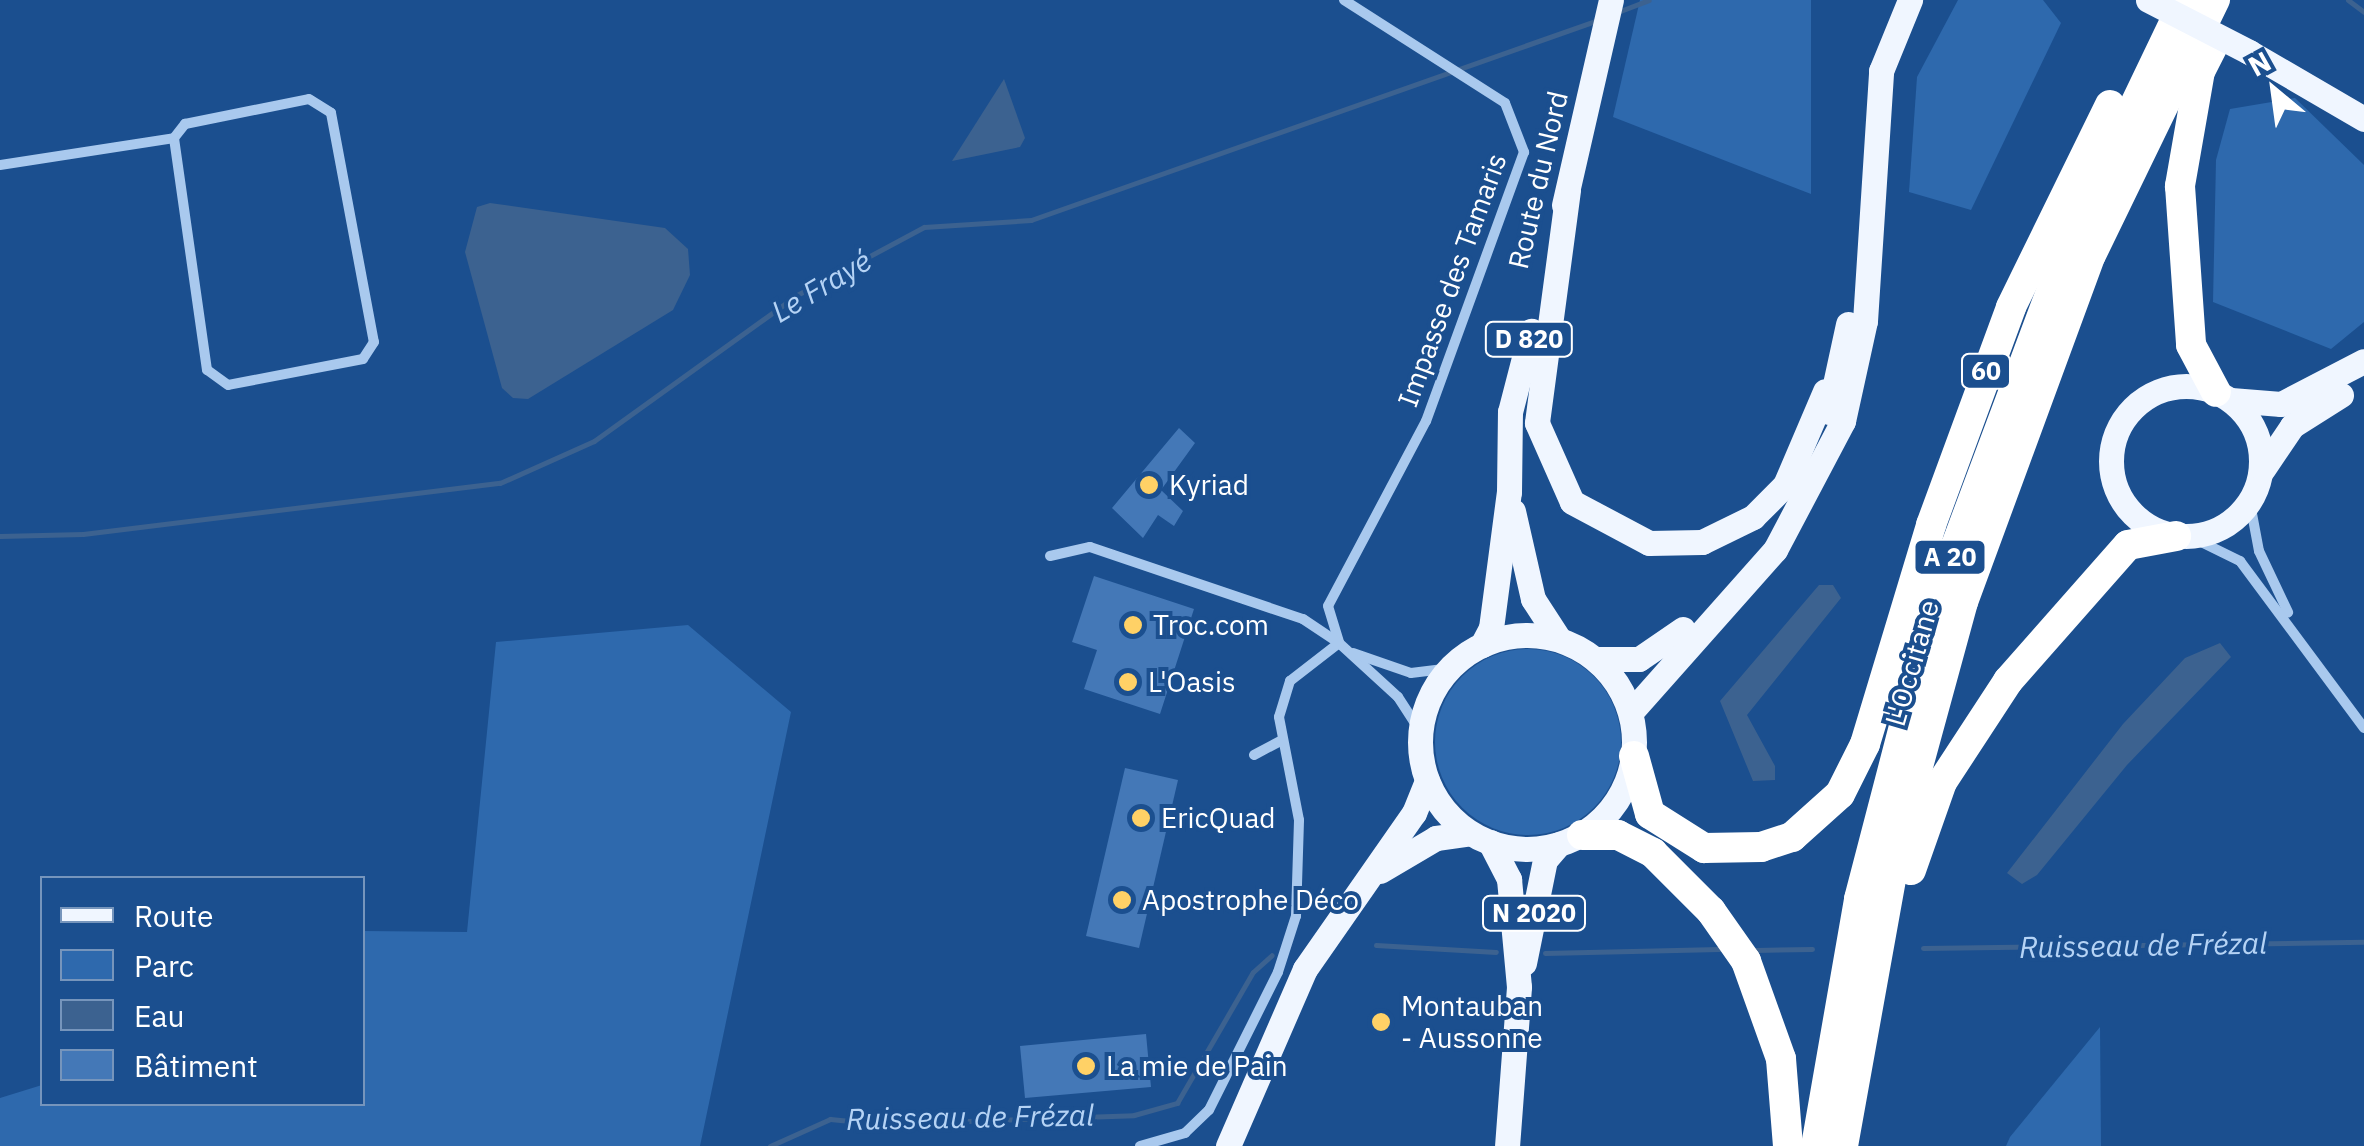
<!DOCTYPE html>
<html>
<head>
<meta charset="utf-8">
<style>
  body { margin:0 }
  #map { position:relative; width:2364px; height:1146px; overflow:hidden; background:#1b4f8f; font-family:"IBM Plex Sans",sans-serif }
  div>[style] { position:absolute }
  .green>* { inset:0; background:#2e69ad }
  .round { border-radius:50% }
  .water>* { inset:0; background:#3c6290 }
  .stream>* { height:5px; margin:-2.5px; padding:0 2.5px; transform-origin:2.5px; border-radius:2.5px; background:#3c6290 }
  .building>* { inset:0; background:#4478b7 }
  .street>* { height:10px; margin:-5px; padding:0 5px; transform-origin:5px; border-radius:5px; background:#a9c9ee }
  .primary>* { height:25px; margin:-12.5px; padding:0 12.5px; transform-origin:12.5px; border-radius:12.5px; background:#f0f6ff }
  .primary>.ring { margin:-12.5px; padding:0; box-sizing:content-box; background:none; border:25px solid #f0f6ff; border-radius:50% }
  .highway>* { height:30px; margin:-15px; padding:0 15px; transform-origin:15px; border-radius:15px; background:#fff }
  .primary-bridge>* { height:25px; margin:-12.5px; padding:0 12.5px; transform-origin:12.5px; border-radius:12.5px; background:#f0f6ff }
  .dots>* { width:28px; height:28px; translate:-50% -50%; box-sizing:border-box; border:5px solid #1b4f8f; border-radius:50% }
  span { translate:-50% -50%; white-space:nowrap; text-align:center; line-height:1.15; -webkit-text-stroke:8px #1b4f8f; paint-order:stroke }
  .shield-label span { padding:2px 8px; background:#1b4f8f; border:2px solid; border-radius:8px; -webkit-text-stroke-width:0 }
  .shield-label { font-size:25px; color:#fff; font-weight:700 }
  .street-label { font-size:28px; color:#fff }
  .poi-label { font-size:28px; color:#fff }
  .left { translate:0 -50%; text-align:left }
  .water-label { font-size:30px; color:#b5d3f5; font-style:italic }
  .legend { position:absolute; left:40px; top:876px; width:325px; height:230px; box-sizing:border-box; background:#1b4f8f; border:2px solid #7695bc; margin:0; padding:12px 18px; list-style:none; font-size:30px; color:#fff }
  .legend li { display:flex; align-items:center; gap:20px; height:50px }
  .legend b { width:50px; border:2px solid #7695bc }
  .north { position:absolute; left:2224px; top:40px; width:100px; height:100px; -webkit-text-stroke:8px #1b4f8f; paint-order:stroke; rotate:331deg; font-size:28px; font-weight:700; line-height:40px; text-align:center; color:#fff }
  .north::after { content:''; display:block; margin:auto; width:35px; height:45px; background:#fff; clip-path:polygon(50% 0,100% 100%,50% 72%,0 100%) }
</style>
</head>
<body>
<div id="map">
  <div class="green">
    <i style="clip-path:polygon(1640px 0,1811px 0,1811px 194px,1613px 117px)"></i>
    <i style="clip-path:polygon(1958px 0,2043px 0,2061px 23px,1971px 210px,1909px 192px,1917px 77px)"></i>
    <i style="clip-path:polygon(2295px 98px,2364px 165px,2364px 322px,2331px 349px,2213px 302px,2216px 160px,2230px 109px)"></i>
    <i style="clip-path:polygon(688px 625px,791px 712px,700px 1146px,0 1146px,0 1098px,42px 1085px,42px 1104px,362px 1104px,363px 931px,467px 932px,496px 642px)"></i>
    <i class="round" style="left:1435px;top:649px;width:186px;height:186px"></i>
    <i style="clip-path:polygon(2100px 1027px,2101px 1146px,2006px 1146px,2010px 1137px)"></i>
  </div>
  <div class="water">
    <i style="clip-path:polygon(1004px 79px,1025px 138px,1020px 147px,952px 161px)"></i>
    <i style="clip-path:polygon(490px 203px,665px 228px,688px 249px,690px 275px,673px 310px,528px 399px,513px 398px,502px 388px,465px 252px,477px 207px)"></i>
    <i style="clip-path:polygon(1819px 585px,1833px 585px,1841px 598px,1747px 715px,1775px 766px,1775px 780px,1753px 781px,1720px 701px)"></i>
    <i style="clip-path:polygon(2220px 643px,2231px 657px,2127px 765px,2037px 875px,2022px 884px,2007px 873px,2123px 724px,2185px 658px)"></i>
  </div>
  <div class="stream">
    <i style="left:2348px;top:0;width:20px;rotate:37deg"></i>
    <i style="left:1615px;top:13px;width:36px;rotate:-21deg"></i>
    <i style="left:0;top:536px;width:83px;rotate:-1.4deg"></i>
    <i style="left:83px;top:534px;width:420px;rotate:-7deg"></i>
    <i style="left:500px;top:483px;width:103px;rotate:-24.1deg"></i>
    <i style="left:594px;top:441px;width:250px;rotate:-35.7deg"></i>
    <i style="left:797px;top:295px;width:144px;rotate:-28.2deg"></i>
    <i style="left:924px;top:227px;width:107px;rotate:-3.7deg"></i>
    <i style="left:1031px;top:220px;width:598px;rotate:-19.43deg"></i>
    <i style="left:1376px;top:945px;width:120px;rotate:3.3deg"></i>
    <i style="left:1923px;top:948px;width:441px;rotate:-0.8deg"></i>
    <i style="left:1755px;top:950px;width:57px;rotate:-1deg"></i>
    <i style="left:1545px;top:953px;width:174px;rotate:-1.3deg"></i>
    <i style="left:770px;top:1146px;width:66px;rotate:-24.2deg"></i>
    <i style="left:830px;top:1119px;width:51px;rotate:5.6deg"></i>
    <i style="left:881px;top:1124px;width:253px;rotate:-2deg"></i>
    <i style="left:1134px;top:1115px;width:45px;rotate:-15.6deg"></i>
    <i style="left:1177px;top:1103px;width:151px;rotate:-59.9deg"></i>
    <i style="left:1253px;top:972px;width:25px;rotate:-42deg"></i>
  </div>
  <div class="building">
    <i style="clip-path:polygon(1179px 428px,1195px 443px,1161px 490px,1183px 511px,1174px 526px,1158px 515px,1143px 538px,1112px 508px)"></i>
    <i style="clip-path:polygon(1094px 576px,1194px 609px,1160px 714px,1084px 689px,1097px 650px,1072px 642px)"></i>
    <i style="clip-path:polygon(1125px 768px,1178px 780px,1139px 948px,1086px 936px)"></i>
    <i style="clip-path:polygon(1146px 1034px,1151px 1087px,1025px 1098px,1020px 1046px)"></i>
  </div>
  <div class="street">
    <i style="left:1344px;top:0;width:191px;rotate:32.6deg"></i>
    <i style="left:1505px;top:103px;width:53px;rotate:68.8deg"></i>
    <i style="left:1524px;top:152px;width:286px;rotate:110deg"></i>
    <i style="left:1426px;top:421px;width:209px;rotate:117.9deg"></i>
    <i style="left:1328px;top:606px;width:39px;rotate:73deg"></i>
    <i style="left:1339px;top:643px;width:80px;rotate:42.5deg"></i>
    <i style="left:1398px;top:697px;width:40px;rotate:57.1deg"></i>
    <i style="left:0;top:165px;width:176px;rotate:-8.8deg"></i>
    <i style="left:174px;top:138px;width:18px;rotate:-52deg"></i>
    <i style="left:185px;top:124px;width:126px;rotate:-11.4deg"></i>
    <i style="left:309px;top:99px;width:26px;rotate:32deg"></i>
    <i style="left:331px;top:113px;width:233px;rotate:79.4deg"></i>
    <i style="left:374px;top:342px;width:20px;rotate:123deg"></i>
    <i style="left:363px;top:359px;width:137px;rotate:169.1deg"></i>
    <i style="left:228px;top:385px;width:26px;rotate:-144deg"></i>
    <i style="left:207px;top:370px;width:234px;rotate:-98.1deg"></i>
    <i style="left:2250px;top:503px;width:49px;rotate:79.4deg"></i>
    <i style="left:2259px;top:551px;width:68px;rotate:64.6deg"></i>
    <i style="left:2191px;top:537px;width:55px;rotate:26.1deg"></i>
    <i style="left:2240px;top:561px;width:208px;rotate:53.4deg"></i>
    <i style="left:1050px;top:556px;width:41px;rotate:-12.7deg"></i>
    <i style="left:1090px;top:547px;width:225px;rotate:18.7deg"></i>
    <i style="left:1303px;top:619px;width:43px;rotate:33.7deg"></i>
    <i style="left:1353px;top:653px;width:61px;rotate:19deg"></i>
    <i style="left:1411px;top:673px;width:39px;rotate:-7deg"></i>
    <i style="left:1254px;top:755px;width:32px;rotate:-28deg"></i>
    <i style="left:1140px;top:1146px;width:47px;rotate:-16.1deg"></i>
    <i style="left:1185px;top:1133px;width:33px;rotate:-44deg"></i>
    <i style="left:1209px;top:1110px;width:154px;rotate:-63.4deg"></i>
    <i style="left:1278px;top:972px;width:59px;rotate:-72.2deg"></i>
    <i style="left:1296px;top:916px;width:96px;rotate:-88.2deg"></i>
    <i style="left:1299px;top:820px;width:105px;rotate:-101deg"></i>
    <i style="left:1279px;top:717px;width:38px;rotate:-73deg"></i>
    <i style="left:1290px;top:681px;width:62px;rotate:-37.8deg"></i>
  </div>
  <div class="primary">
    <i style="left:2249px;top:52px;width:133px;rotate:30.2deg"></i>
    <i style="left:1568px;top:190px;width:235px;rotate:97.6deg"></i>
    <i style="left:1537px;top:423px;width:86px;rotate:66.1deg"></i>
    <i style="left:1572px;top:502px;width:87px;rotate:28deg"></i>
    <i style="left:1649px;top:543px;width:53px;rotate:-1.1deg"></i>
    <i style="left:1702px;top:542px;width:57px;rotate:-26.1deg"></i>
    <i style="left:1753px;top:517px;width:45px;rotate:-45deg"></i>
    <i style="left:1785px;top:485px;width:102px;rotate:-66.9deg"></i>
    <i style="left:1564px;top:205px;width:210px;rotate:-77.1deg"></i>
    <i class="ring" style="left:2111px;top:386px;width:125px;height:125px"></i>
    <i style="left:2231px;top:400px;width:50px;rotate:4.6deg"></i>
    <i style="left:2281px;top:404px;width:93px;rotate:-27.4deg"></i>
    <i style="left:1829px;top:412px;width:90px;rotate:-77.8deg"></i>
    <i style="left:2263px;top:469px;width:52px;rotate:-56deg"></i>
    <i style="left:2292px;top:426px;width:58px;rotate:-32.3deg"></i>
    <i style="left:1513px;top:511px;width:90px;rotate:77.2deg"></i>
    <i style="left:1533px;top:599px;width:48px;rotate:57deg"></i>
    <i class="ring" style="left:1420px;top:635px;width:189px;height:189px"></i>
    <i style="left:1482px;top:645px;width:19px;rotate:-62deg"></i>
    <i style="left:1491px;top:628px;width:137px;rotate:-82.5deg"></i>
    <i style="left:1509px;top:492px;width:80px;rotate:-89.3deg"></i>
    <i style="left:1510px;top:412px;width:84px;rotate:-75.5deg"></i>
    <i style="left:1596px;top:659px;width:43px"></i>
    <i style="left:1639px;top:659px;width:53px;rotate:-34.3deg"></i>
    <i style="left:1631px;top:712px;width:217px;rotate:-48.4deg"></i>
    <i style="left:1775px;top:550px;width:146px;rotate:-62.2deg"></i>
    <i style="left:1843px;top:421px;width:102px;rotate:-77.6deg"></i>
    <i style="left:1865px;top:321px;width:251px;rotate:-86.3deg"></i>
    <i style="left:1881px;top:71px;width:77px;rotate:-67.8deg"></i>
    <i style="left:1490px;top:842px;width:42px;rotate:62.8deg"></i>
    <i style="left:1509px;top:879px;width:108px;rotate:84.7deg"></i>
    <i style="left:1519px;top:987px;width:159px;rotate:94.3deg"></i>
    <i style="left:1380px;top:871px;width:65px;rotate:-30.5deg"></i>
    <i style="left:1436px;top:838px;width:34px;rotate:-8deg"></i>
    <i style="left:1524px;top:963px;width:105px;rotate:-78.5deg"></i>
    <i style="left:1545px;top:860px;width:21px;rotate:-49deg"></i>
    <i style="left:1228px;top:1146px;width:193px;rotate:-66.5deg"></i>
    <i style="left:1305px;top:969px;width:190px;rotate:-55.1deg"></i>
    <i style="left:1414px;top:813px;width:35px;rotate:-68deg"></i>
  </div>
  <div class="highway">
    <i style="left:2215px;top:42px;width:33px;rotate:117deg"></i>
    <i style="left:2200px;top:71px;width:117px;rotate:99.9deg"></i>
    <i style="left:2180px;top:186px;width:159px;rotate:86deg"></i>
    <i style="left:2191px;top:345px;width:53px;rotate:62deg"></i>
    <i style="left:1634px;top:756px;width:60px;rotate:74.6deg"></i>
    <i style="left:1650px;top:814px;width:64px;rotate:32.2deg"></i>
    <i style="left:1704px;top:848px;width:57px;rotate:-1deg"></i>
    <i style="left:1761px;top:847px;width:33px;rotate:-18deg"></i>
    <i style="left:1792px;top:837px;width:64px;rotate:-41.9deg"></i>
    <i style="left:1840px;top:794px;width:56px;rotate:-63.4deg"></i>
    <i style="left:1865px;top:744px;width:229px;rotate:-73.2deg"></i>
    <i style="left:1931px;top:525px;width:232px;rotate:-69.8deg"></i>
    <i style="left:2011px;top:307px;width:225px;rotate:-63.9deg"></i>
    <i style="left:1582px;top:835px;width:36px"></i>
    <i style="left:1618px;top:835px;width:39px;rotate:27deg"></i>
    <i style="left:1653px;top:853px;width:82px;rotate:45deg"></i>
    <i style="left:1711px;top:911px;width:61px;rotate:55deg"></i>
    <i style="left:1746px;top:961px;width:104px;rotate:70.3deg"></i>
    <i style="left:1781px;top:1059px;width:87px;rotate:85.4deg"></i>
    <i style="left:1911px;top:870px;width:93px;rotate:-70.6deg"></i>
    <i style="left:1942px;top:782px;width:121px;rotate:-56.8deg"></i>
    <i style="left:2008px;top:681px;width:181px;rotate:-48.6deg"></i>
    <i style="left:2128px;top:545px;width:49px;rotate:-10.6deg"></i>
    <i style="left:1816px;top:1146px;width:251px;rotate:-80.1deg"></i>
    <i style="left:1859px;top:899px;width:318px;rotate:-75.4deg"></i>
    <i style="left:1939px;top:591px;width:375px;rotate:-69.5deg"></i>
    <i style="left:2070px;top:240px;width:266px;rotate:-64.4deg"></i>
    <i style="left:1843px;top:1146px;width:315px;rotate:-79.8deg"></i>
    <i style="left:1899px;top:836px;width:243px;rotate:-74.7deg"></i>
    <i style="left:1963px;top:602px;width:370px;rotate:-69.8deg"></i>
    <i style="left:2091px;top:255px;width:284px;rotate:-64.1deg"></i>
  </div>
  <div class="primary-bridge">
    <i style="left:2148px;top:0;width:114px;rotate:27.2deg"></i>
  </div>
  <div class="dots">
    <i style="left:1149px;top:485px;background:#ffd166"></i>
    <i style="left:1133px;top:625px;background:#ffd166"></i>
    <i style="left:1128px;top:682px;background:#ffd166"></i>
    <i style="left:1141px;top:818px;background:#ffd166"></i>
    <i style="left:1122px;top:900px;background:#ffd166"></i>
    <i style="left:1381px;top:1022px;background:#ffd166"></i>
    <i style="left:1086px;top:1066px;background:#ffd166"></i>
  </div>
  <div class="shield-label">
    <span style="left:1529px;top:339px">D 820</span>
    <span style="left:1986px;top:371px">60</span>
    <span style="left:1950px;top:557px">A 20</span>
    <span style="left:1534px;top:913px">N 2020</span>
  </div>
  <div class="street-label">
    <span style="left:1538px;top:180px;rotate:-77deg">Route du Nord</span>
    <span style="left:1452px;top:280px;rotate:-70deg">Impasse des Tamaris</span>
    <span style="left:1912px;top:663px;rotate:-74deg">L'Occitane</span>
  </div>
  <div class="poi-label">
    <span class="left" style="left:1169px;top:485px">Kyriad</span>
    <span class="left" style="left:1153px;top:625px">Troc.com</span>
    <span class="left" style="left:1148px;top:682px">L'Oasis</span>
    <span class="left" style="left:1161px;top:818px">EricQuad</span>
    <span class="left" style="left:1142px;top:900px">Apostrophe Déco</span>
    <span class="left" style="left:1401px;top:1022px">Montauban<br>- Aussonne</span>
    <span class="left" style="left:1106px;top:1066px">La mie de Pain</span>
  </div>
  <div class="water-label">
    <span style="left:821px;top:286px;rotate:-31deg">Le Frayé</span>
    <span style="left:2143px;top:945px;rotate:-1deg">Ruisseau de Frézal</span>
    <span style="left:970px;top:1117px;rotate:-1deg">Ruisseau de Frézal</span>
  </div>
  <ul class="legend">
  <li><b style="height:12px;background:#f0f6ff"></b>Route</li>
  <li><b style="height:28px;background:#2e69ad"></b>Parc</li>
  <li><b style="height:28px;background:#3c6290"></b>Eau</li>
  <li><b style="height:28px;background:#4478b7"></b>Bâtiment</li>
  </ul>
  <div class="north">N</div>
</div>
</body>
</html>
